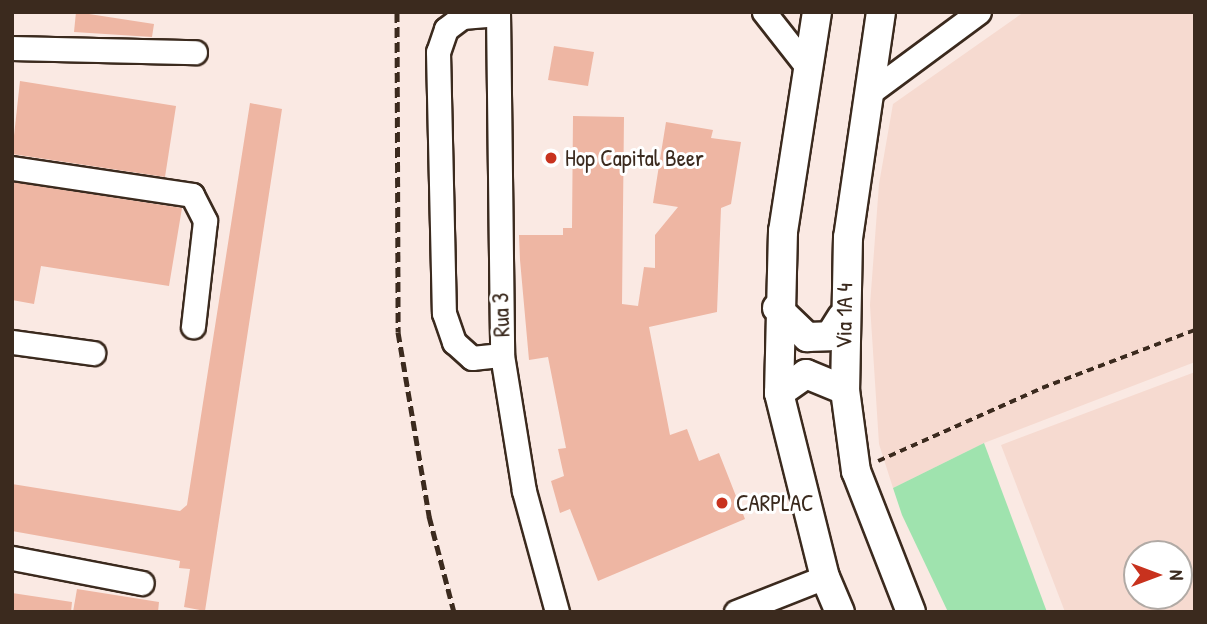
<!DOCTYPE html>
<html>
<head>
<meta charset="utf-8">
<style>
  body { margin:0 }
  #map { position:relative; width:1207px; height:624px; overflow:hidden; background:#fae9e3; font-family:"Patrick Hand",sans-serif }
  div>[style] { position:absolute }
  .built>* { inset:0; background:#f6dad0 }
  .green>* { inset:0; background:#9fe3ae }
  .building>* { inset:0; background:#eeb6a3 }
  .path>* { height:3.5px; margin-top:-1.75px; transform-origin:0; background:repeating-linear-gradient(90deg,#3b2a1e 0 7px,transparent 0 12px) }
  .roads { filter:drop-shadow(2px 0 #3b2a1e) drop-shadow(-2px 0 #3b2a1e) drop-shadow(0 2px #3b2a1e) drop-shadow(0 -2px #3b2a1e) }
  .minor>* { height:23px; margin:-11.5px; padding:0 11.5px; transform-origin:11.5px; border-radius:11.5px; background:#fff }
  .major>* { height:28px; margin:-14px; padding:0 14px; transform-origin:14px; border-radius:14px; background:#fff }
  .rail>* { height:5px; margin-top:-2.5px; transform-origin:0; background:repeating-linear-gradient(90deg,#3b2a1e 0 10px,transparent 0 15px) }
  .dots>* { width:19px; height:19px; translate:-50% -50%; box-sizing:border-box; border:4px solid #fff; border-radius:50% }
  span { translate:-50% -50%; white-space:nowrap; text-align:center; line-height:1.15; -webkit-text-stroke:6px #fff; paint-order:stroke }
  .poi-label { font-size:23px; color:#3b2a1e }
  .left { translate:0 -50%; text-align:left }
  .street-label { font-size:23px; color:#3b2a1e }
  .frame { position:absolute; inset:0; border:14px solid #3b2a1e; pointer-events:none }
  .north { position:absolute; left:1123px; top:540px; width:70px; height:70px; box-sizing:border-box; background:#fff; border:2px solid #b1aaa5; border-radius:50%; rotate:90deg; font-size:19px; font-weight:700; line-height:28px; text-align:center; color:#3b2a1e }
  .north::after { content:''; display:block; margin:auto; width:24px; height:32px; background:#c8321e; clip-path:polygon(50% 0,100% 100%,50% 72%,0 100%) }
</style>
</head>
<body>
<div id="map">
  <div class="built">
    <i style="clip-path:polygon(1024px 12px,1195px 12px,1195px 362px,984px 443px,893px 488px,879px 444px,870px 305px,879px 184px,893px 104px)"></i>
    <i style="clip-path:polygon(evenodd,1195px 372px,1195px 612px,1065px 612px,1001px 445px,1195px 372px,1137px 554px,1179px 554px,1179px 596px,1137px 596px,1137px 554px)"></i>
  </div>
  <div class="green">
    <i style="clip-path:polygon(984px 443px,1047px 612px,948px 612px,902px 515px,893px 488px)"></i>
  </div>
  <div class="building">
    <i style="clip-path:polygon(76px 12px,154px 24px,152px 37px,74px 32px)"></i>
    <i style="clip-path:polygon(554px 46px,594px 52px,588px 86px,548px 80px)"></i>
    <i style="clip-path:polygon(20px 81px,176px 106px,165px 177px,12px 154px)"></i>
    <i style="clip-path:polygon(250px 103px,282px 109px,205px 611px,184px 607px,190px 569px,179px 568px,180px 561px,12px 531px,12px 484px,180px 511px,187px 505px)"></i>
    <i style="clip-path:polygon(573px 116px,624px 117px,622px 304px,638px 306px,644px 267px,655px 268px,655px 235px,678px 207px,653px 203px,666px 122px,713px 130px,711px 138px,741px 142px,731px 204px,721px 208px,717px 312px,649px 327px,670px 435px,687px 429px,699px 461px,719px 453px,745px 519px,598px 581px,570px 509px,560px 513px,551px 481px,564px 476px,558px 449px,566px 448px,548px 357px,529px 360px,520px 260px,519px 235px,563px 235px,563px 228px,572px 228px)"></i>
    <i style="clip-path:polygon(12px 182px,182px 208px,169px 286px,41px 266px,34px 304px,12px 300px)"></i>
    <i style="clip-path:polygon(77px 589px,159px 602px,158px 612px,73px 612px)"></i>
    <i style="clip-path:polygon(12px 593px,72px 602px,71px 612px,12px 612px)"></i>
  </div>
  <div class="path">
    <i style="left:878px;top:461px;width:180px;rotate:-24deg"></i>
    <i style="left:1042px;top:388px;width:164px;rotate:-20.8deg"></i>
  </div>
  <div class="roads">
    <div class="minor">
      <i style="left:498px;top:12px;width:343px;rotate:89.3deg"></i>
      <i style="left:502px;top:355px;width:138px;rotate:80.8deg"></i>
      <i style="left:524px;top:491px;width:125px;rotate:74.7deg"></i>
      <i style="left:764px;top:12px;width:71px;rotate:51.8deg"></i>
      <i style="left:498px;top:14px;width:36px;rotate:175deg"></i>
      <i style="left:462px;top:17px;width:20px;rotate:143deg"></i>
      <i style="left:446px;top:29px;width:24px;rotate:109deg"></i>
      <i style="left:438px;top:52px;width:261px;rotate:88.7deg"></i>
      <i style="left:444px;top:313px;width:31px;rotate:71deg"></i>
      <i style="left:454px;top:342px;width:24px;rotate:42deg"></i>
      <i style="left:472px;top:358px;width:30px;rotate:-6deg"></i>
      <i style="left:12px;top:48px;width:183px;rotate:1.3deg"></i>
      <i style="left:868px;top:94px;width:138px;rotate:-36.5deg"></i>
      <i style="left:12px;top:168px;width:182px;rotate:8.5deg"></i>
      <i style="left:192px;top:195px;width:29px;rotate:63deg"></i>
      <i style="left:205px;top:221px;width:106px;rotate:96.5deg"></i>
      <i style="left:12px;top:342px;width:82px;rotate:7.7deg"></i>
      <i style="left:12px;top:558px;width:132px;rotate:10.9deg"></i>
      <i style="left:736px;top:612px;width:96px;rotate:-21.5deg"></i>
    </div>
    <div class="major">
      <i style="left:817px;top:12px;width:222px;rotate:98.8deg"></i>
      <i style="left:783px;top:231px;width:162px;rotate:91.4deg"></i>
      <i style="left:779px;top:393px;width:190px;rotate:76deg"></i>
      <i style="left:825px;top:577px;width:38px;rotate:67deg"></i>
      <i style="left:881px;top:12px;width:227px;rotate:98.3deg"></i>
      <i style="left:848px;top:237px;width:153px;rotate:91.1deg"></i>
      <i style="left:845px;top:390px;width:82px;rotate:82.3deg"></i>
      <i style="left:856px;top:471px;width:151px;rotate:68.7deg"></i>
      <i style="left:777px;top:308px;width:42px;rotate:44deg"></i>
      <i style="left:807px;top:337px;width:23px;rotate:-2deg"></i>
      <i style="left:830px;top:336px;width:22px;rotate:-58deg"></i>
      <i style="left:779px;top:393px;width:33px;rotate:-35deg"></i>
      <i style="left:806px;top:374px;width:42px;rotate:22.3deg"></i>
    </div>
  </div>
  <div class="rail">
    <i style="left:397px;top:12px;width:320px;rotate:89.8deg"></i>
    <i style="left:398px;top:332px;width:187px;rotate:80.4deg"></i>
    <i style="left:429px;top:516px;width:99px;rotate:75.4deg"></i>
  </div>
  <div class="dots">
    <i style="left:551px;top:158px;background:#c8321e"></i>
    <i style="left:722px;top:503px;background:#c8321e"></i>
  </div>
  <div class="poi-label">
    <span class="left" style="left:565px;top:158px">Hop Capital Beer</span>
    <span class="left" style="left:736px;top:503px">CARPLAC</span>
  </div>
  <div class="street-label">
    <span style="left:501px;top:315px;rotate:-92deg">Rua 3</span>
    <span style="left:844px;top:316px;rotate:-89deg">Via 1A 4</span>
  </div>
  <div class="frame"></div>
  <div class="north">N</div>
</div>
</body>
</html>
